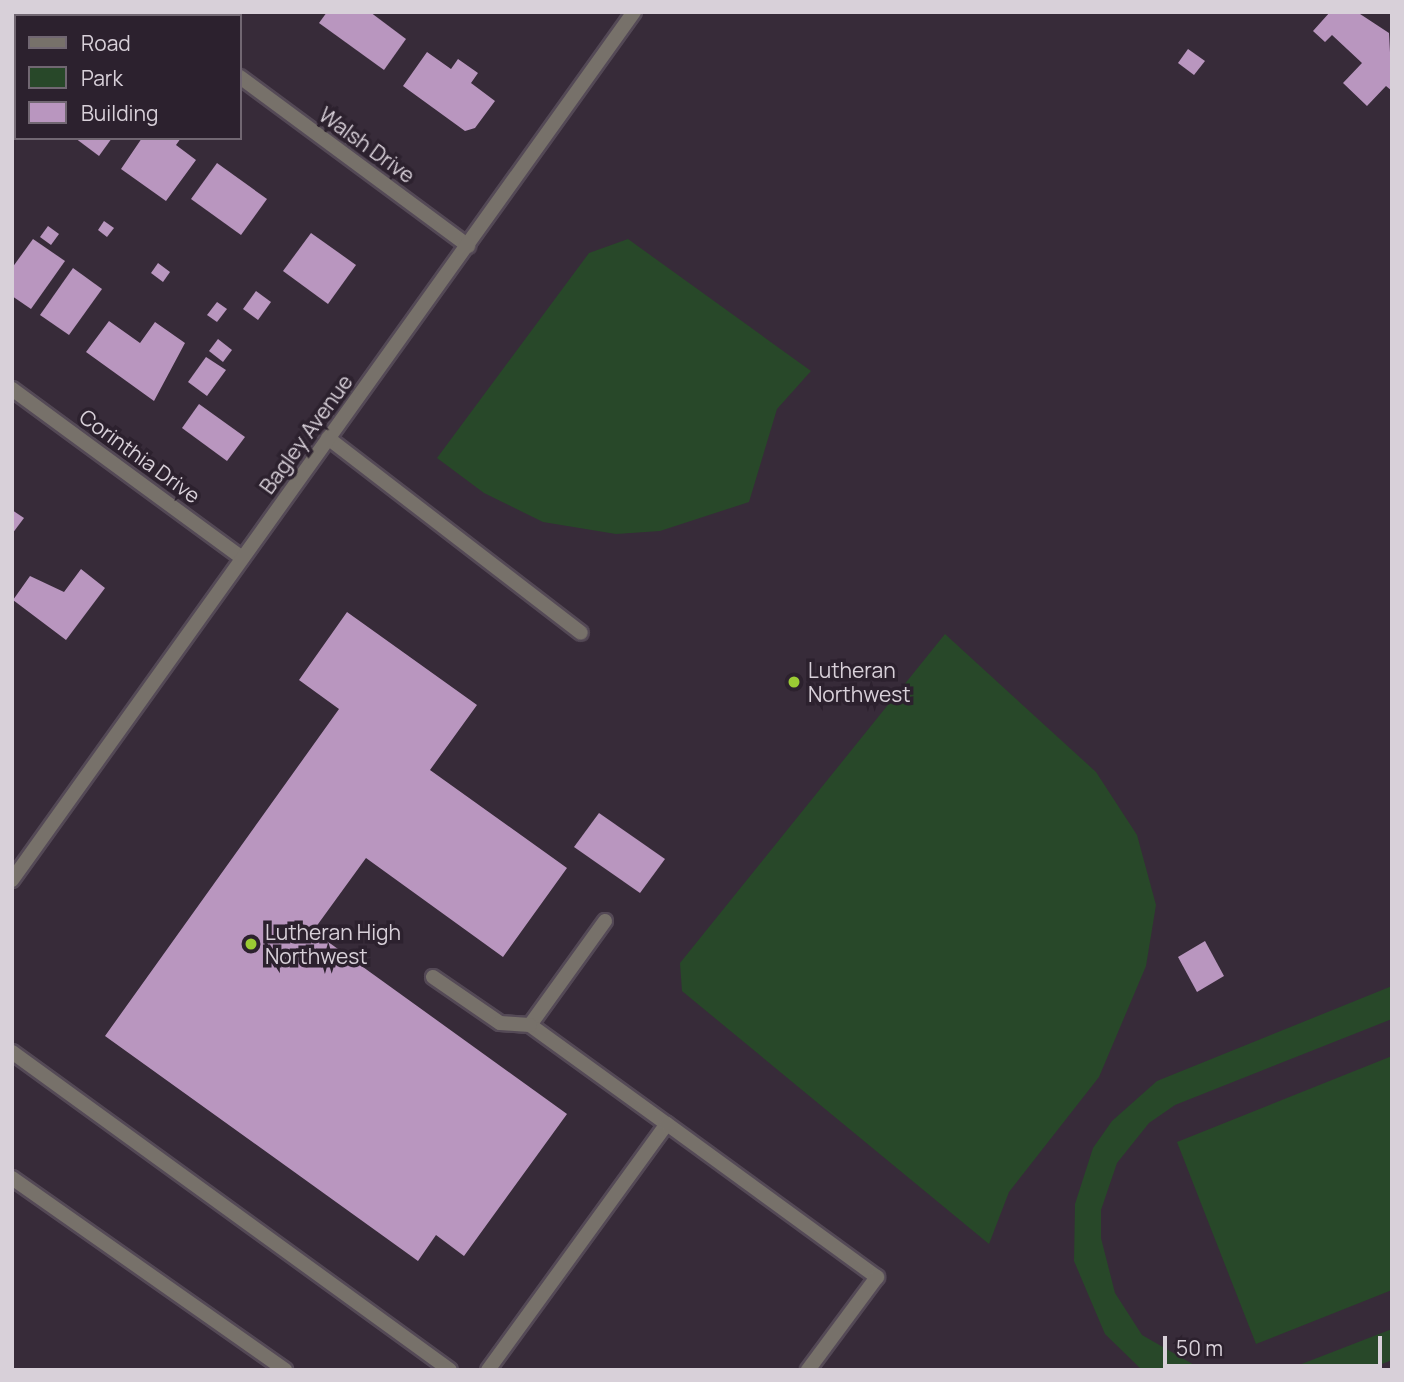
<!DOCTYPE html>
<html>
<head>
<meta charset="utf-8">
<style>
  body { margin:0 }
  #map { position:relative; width:1404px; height:1382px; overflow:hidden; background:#372b39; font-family:Manrope,sans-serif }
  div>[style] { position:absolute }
  .green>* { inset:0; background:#284829 }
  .building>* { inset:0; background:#b996bf }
  .roads { filter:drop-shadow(2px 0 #544956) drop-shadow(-2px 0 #544956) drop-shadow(0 2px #544956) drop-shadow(0 -2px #544956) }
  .service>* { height:14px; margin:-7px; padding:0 7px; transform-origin:7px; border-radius:7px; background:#77716a }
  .minor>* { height:14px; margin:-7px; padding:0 7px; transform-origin:7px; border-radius:7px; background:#77716a }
  .dots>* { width:19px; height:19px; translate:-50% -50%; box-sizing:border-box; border:4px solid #2c212e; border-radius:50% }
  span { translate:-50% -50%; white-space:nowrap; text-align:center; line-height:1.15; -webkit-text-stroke:7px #2c212e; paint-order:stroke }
  .street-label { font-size:21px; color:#d8d0d9 }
  .poi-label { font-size:21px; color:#d8d0d9 }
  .left { translate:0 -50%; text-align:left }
  .frame { position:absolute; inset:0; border:14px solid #d8d0d9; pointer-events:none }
  .legend { position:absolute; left:14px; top:14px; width:228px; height:126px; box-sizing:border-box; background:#2c212e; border:2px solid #716772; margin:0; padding:9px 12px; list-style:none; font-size:21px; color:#d8d0d9 }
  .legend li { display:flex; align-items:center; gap:14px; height:35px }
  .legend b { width:35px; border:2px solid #716772 }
  .scale { position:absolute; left:1163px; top:1336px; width:219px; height:32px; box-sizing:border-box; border:4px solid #d8d0d9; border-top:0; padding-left:9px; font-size:21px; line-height:24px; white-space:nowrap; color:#d8d0d9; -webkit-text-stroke:5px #2c212e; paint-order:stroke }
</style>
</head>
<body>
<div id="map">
  <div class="green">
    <i style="clip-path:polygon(628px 239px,811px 371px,777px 409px,749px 502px,660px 531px,616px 534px,543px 522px,484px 493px,437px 458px,589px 253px)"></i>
    <i style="clip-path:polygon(945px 634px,1096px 772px,1137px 835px,1156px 905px,1146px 966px,1099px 1077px,1009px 1192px,989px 1244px,682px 991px,680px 963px)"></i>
    <i style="clip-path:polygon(1392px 986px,1392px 1019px,1175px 1105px,1149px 1123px,1117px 1163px,1101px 1210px,1101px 1238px,1115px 1293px,1142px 1335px,1203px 1370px,1142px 1370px,1105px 1334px,1074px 1261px,1075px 1204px,1093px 1148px,1112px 1121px,1157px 1081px)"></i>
    <i style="clip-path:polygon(1392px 1056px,1392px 1290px,1256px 1344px,1177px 1142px)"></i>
    <i style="clip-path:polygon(1392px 1329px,1392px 1360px,1367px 1370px,1286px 1370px)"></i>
  </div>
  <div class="building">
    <i style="clip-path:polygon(12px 12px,37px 16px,16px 16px,16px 49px)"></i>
    <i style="clip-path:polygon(327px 12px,370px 12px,406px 39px,384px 70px,319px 23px)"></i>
    <i style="clip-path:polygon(1330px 12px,1357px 12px,1389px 33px,1392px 91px,1386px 86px,1367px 106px,1343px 83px,1362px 63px,1332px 35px,1325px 42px,1313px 31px)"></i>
    <i style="clip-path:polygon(1188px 49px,1205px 61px,1194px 75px,1178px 63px)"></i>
    <i style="clip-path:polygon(427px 52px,451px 69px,458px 59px,478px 73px,471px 83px,495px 101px,475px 128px,465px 131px,403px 86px)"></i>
    <i style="clip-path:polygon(75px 138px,112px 138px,99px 156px)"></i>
    <i style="clip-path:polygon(142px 138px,181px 138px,176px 145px,196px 160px,166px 201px,121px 169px)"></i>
    <i style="clip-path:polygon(217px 163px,267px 199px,241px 235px,191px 199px)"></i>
    <i style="clip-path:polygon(104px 221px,114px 228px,107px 237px,98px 230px)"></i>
    <i style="clip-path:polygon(48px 226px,59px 234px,51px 245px,40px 237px)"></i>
    <i style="clip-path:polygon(311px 233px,356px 265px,328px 304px,283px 271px)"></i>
    <i style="clip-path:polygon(33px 239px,65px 261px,31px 309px,12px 296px,12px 268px)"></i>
    <i style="clip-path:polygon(158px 263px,170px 272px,163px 282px,151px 273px)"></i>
    <i style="clip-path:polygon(73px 268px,102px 289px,69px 335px,40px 315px)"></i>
    <i style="clip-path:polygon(256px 291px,271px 302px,258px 320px,243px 309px)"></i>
    <i style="clip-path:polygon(217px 302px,227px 309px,217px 322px,207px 315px)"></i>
    <i style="clip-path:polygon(109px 321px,140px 343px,155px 322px,185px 343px,154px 401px,86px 352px)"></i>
    <i style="clip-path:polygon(218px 339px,232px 350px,223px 362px,209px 351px)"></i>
    <i style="clip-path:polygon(206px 357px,226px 370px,207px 396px,188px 382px)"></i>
    <i style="clip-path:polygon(199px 404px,245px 437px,227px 461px,182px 428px)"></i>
    <i style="clip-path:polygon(12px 510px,24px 518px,12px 534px)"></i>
    <i style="clip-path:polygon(81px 569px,105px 588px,66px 640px,13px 600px,30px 576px,64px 592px)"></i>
    <i style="clip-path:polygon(347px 612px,477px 705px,430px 770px,567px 868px,503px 957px,366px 858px,313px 931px,567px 1114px,464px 1256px,436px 1235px,418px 1261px,105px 1036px,339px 709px,299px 680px)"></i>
    <i style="clip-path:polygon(599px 813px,665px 859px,640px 893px,574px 847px)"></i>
    <i style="clip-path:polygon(1205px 941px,1224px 976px,1197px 992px,1178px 957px)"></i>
  </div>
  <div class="roads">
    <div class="service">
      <i style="left:328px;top:438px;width:319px;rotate:37.6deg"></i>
      <i style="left:605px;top:921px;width:128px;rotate:125.8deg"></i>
      <i style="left:530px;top:1025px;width:169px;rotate:35.9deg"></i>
      <i style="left:433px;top:977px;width:81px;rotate:34.5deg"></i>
      <i style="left:500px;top:1023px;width:30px;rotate:4deg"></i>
      <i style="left:12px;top:1052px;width:541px;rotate:35.98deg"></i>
      <i style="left:12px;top:1178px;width:334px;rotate:35.1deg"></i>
      <i style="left:488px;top:1370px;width:304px;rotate:-54deg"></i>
      <i style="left:667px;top:1124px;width:260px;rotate:36.1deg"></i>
      <i style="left:877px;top:1277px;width:116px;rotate:126.6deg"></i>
    </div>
    <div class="minor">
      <i style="left:151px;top:12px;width:6px;rotate:45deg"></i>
      <i style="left:240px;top:77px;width:284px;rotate:36.5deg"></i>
      <i style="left:12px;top:389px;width:285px;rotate:36.3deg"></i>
      <i style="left:12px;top:880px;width:1068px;rotate:-54.38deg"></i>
    </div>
  </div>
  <div class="dots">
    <i style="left:794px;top:682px;background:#9bcb34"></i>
    <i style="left:251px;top:944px;background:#9bcb34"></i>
  </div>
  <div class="street-label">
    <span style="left:367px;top:145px;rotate:36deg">Walsh Drive</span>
    <span style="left:306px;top:434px;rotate:-54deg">Bagley Avenue</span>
    <span style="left:140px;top:456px;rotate:36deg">Corinthia Drive</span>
  </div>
  <div class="poi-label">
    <span class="left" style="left:808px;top:682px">Lutheran<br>Northwest</span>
    <span class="left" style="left:265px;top:944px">Lutheran High<br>Northwest</span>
  </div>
  <div class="frame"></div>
  <ul class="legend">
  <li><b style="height:9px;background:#77716a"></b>Road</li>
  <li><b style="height:19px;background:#284829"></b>Park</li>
  <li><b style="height:19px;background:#b996bf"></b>Building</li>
  </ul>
  <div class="scale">50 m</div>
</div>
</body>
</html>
